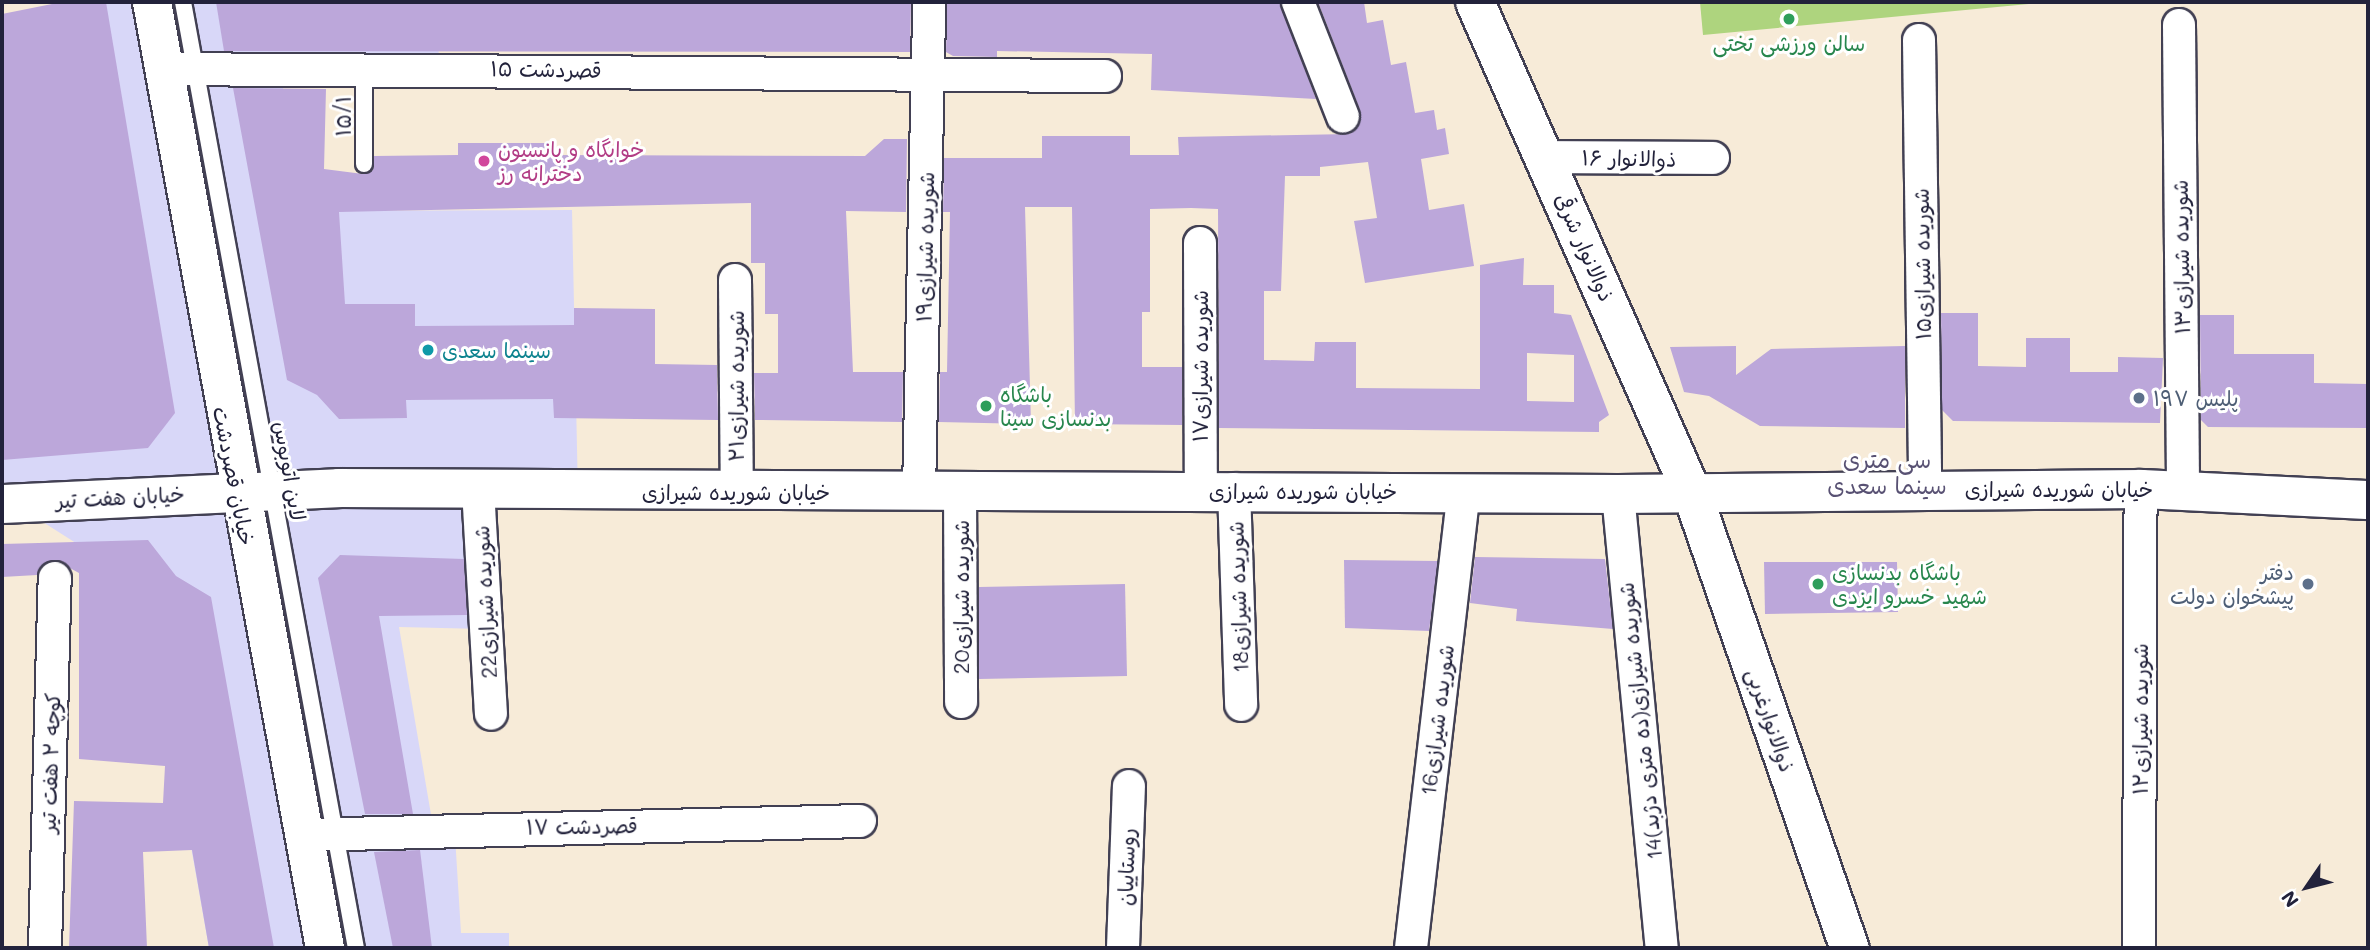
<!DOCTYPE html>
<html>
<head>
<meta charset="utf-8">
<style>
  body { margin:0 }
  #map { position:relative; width:2370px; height:950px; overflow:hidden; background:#f7ebd8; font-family:Mali,"Playpen Sans Arabic",sans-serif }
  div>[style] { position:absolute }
  .built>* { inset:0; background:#d8d7f8 }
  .green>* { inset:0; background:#aed47e }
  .building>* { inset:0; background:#bca7da }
  .roads { filter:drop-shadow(2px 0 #424053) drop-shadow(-2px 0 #424053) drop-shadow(0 2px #424053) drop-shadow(0 -2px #424053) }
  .service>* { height:16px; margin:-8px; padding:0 8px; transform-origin:8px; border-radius:8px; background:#fff }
  .minor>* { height:32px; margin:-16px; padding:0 16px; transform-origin:16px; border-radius:16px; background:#fff }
  .tertiary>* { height:38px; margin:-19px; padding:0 19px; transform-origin:19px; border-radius:19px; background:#fff }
  .secondary>* { height:38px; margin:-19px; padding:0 19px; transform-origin:19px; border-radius:19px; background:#fff }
  .dots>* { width:19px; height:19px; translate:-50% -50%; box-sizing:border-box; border:4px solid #fff; border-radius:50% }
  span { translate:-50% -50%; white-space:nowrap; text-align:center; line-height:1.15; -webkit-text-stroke:6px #fff; paint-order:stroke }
  .leisure-label { font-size:21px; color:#27864d }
  .left { translate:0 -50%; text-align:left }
  .street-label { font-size:21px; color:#22223b }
  .hotel-label { font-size:21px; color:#b23c85 }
  .culture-label { font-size:21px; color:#0d838f }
  .service-label { font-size:21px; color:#4e5e75 }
  .right { translate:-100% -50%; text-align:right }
  .neighbourhood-label { font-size:23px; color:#585173 }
  .frame { position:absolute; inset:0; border:4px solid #22223b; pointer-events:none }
  .north { position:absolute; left:2272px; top:852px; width:70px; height:70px; -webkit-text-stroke:5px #fff; paint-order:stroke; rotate:235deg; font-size:19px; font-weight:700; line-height:28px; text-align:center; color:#22223b }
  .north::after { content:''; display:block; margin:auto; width:24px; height:32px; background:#22223b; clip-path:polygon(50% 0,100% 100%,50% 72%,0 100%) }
</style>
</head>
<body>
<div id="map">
  <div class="built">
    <i style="clip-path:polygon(86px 2px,438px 2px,439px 83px,283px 87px,281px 211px,572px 210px,578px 495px,480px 498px,484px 629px,399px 627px,435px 838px,455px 836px,461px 933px,509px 933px,509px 948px,209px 948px,180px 785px,79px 545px,2px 496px,2px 79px,79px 69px)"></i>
  </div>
  <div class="green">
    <i style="clip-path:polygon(1700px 2px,2050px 2px,1703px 35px)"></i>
  </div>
  <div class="building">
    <i style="clip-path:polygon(62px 2px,106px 2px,175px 413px,148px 448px,2px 460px,2px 14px)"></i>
    <i style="clip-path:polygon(216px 2px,911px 2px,910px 52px,224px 51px)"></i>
    <i style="clip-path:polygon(947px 2px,1280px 2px,1316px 99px,1151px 90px,1152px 54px,997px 51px,997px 57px,953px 56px,946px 52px)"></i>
    <i style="clip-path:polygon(evenodd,1318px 2px,1364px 2px,1367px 23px,1383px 20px,1391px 65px,1406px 62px,1415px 113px,1434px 110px,1437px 130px,1445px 128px,1449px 154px,1421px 159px,1429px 210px,1464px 204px,1474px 266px,1365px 283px,1354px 221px,1377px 218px,1368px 162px,1320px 167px,1320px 176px,1285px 176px,1281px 291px,1264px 291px,1264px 360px,1314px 361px,1315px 342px,1356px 342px,1356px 388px,1480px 389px,1480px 265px,1524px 258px,1523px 285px,1554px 285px,1554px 313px,1571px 315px,1609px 415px,1599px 422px,1599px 432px,1219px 428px,1218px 209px,1191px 208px,1150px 209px,1150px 312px,1142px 312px,1142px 367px,1182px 367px,1182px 425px,1075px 424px,1072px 207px,1025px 207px,1031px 424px,939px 422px,940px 372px,947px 372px,950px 212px,943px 212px,944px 158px,1042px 158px,1042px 136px,1130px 136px,1130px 155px,1179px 155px,1178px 137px,1350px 134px,1360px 110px,1318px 2px,1527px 353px,1574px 355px,1574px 402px,1527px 401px,1527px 353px)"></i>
    <i style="clip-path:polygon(233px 88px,326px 89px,324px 169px,363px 174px,373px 170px,374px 156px,458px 155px,458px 143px,548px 143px,548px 155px,865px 156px,884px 139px,907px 139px,906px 212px,846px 211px,853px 372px,903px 372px,902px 422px,755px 420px,754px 373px,778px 373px,778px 314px,765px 314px,765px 263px,751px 263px,751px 203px,339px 212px,345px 304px,415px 304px,415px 326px,574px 325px,574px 308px,655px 309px,655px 364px,717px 365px,718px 420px,554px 418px,553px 399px,406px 400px,407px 418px,339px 419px,317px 395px,287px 380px)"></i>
    <i style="clip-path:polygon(1941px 313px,1978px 313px,1978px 366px,2026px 367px,2026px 338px,2070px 338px,2070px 372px,2118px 372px,2118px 357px,2163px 358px,2160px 423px,1953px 421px,1942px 410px)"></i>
    <i style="clip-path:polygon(2200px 315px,2234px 315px,2234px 354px,2314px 354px,2314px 383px,2368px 384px,2368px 428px,2208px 427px,2201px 420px)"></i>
    <i style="clip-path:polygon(1736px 346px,1736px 375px,1771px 349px,1905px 346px,1905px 428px,1760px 426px,1709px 396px,1684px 392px,1670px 347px)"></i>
    <i style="clip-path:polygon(148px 540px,176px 576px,211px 597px,274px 948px,209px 948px,192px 850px,143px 852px,147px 948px,69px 948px,74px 801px,163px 803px,165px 766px,79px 759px,79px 573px,55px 560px,37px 575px,2px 577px,2px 544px)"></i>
    <i style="clip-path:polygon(340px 555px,464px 559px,467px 615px,379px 616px,413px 814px,365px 814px,318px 578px)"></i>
    <i style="clip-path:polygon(1475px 557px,1605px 559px,1613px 629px,1516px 621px,1517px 609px,1470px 603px)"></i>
    <i style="clip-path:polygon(1344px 560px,1438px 561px,1429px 631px,1345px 628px)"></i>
    <i style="clip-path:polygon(1764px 562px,1897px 562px,1898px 612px,1765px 614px)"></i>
    <i style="clip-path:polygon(1125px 584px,1127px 676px,979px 679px,979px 587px)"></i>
    <i style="clip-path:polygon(420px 850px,432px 948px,393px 948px,374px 852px)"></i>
  </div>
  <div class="roads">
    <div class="service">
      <i style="left:183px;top:2px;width:962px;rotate:79.64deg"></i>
      <i style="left:364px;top:68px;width:96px;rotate:90deg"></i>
    </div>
    <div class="minor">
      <i style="left:1298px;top:2px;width:123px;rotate:68.6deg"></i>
      <i style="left:2179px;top:25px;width:465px;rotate:89.5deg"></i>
      <i style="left:1919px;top:40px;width:448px;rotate:89.2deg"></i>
      <i style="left:163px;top:69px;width:942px;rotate:0.43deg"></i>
      <i style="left:1546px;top:157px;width:167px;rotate:0.3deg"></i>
      <i style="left:1200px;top:243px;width:247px;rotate:89.8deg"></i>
      <i style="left:735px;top:280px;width:212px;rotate:89.5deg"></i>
      <i style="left:478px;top:489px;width:225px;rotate:86.7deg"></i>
      <i style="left:1234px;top:489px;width:216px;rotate:88.1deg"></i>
      <i style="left:919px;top:492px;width:490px;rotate:-88.8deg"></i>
      <i style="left:960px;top:492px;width:210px;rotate:89.7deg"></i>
      <i style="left:1618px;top:494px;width:456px;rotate:84.5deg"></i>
      <i style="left:305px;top:835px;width:555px;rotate:-1.44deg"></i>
      <i style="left:45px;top:948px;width:370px;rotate:-88.5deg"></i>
      <i style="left:1123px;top:948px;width:162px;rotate:-87.9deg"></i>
      <i style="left:1411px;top:948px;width:459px;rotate:-83.4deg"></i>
      <i style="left:2139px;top:948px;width:459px;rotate:-89.8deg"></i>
    </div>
    <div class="tertiary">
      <i style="left:1475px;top:2px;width:537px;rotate:66.16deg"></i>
      <i style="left:1692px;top:493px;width:482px;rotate:70.9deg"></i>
    </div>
    <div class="secondary">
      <i style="left:152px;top:2px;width:962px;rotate:79.64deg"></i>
      <i style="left:2px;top:504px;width:337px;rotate:-2.7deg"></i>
      <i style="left:339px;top:488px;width:1279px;rotate:0.27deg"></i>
      <i style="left:1618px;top:494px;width:523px;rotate:-0.55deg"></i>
      <i style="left:2141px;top:489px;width:227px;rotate:2.8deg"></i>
    </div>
  </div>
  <div class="dots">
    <i style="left:1789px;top:19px;background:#2e9e5b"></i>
    <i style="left:484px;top:161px;background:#d1479c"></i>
    <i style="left:428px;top:350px;background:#0f9aa8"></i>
    <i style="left:2139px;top:398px;background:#5c6f8a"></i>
    <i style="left:986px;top:406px;background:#2e9e5b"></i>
    <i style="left:1818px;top:584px;background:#2e9e5b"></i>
    <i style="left:2308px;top:584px;background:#5c6f8a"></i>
  </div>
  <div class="leisure-label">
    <span style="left:1789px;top:43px">سالن ورزشی تختی</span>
    <span class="left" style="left:1000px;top:406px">باشگاه<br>بدنسازی سینا</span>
    <span class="left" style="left:1832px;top:584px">باشگاه بدنسازی<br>شهید خسرو ایزدی</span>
  </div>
  <div class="street-label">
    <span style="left:546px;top:69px;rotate:1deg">قصردشت ۱۵</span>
    <span style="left:343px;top:116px;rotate:-90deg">۱۵/۱</span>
    <span style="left:1629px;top:158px;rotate:1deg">ذوالانوار ۱۶</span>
    <span style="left:925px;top:247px;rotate:-89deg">شوریده شیرازی۱۹</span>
    <span style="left:1585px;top:247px;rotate:66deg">ذوالانوار شرقی</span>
    <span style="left:2181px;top:257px;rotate:-91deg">شوریده شیرازی۱۳</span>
    <span style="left:1922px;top:264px;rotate:-91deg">شوریده شیرازی۱۵</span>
    <span style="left:1200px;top:366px;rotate:-90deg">شوریده شیرازی۱۷</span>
    <span style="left:736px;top:386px;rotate:-90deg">شوریده شیرازی۲۱</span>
    <span style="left:290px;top:471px;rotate:80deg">لاین اتوبوس</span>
    <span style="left:234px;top:476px;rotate:79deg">خیابان قصردشت</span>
    <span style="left:2059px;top:489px">خیابان شوریده شیرازی</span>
    <span style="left:1303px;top:491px">خیابان شوریده شیرازی</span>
    <span style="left:736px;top:492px">خیابان شوریده شیرازی</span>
    <span style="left:120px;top:497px;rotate:-3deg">خیابان هفت تیر</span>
    <span style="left:961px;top:597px;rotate:-90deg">20شوریده شیرازی</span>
    <span style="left:1238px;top:597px;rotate:-92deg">18شوریده شیرازی</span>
    <span style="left:485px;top:602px;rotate:-93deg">22شوریده شیرازی</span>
    <span style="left:2140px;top:719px;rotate:-90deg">شوریده شیرازی۱۲</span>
    <span style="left:1437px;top:720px;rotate:-83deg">شوریده شیرازی16</span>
    <span style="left:1771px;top:720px;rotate:71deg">ذوالانوارغربی</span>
    <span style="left:1640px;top:721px;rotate:-96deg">14شوریده شیرازی(ده متری دژبد)</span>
    <span style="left:50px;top:763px;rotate:-88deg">کوچه ۲ هفت تیر</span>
    <span style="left:582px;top:826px;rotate:-1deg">قصردشت ۱۷</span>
    <span style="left:1126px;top:867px;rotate:-88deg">روستاییان</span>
  </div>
  <div class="hotel-label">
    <span class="left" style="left:498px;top:161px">خوابگاه و پانسیون<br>دخترانه رز</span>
  </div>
  <div class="culture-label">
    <span class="left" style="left:442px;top:350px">سینما سعدی</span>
  </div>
  <div class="service-label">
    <span class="left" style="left:2153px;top:398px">پلیس ۱۹۷</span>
    <span class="right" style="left:2294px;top:584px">دفتر<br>پیشخوان دولت</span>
  </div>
  <div class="neighbourhood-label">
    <span style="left:1887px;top:472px">سی متری<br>سینما سعدی</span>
  </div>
  <div class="frame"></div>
  <div class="north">N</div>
</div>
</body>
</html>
